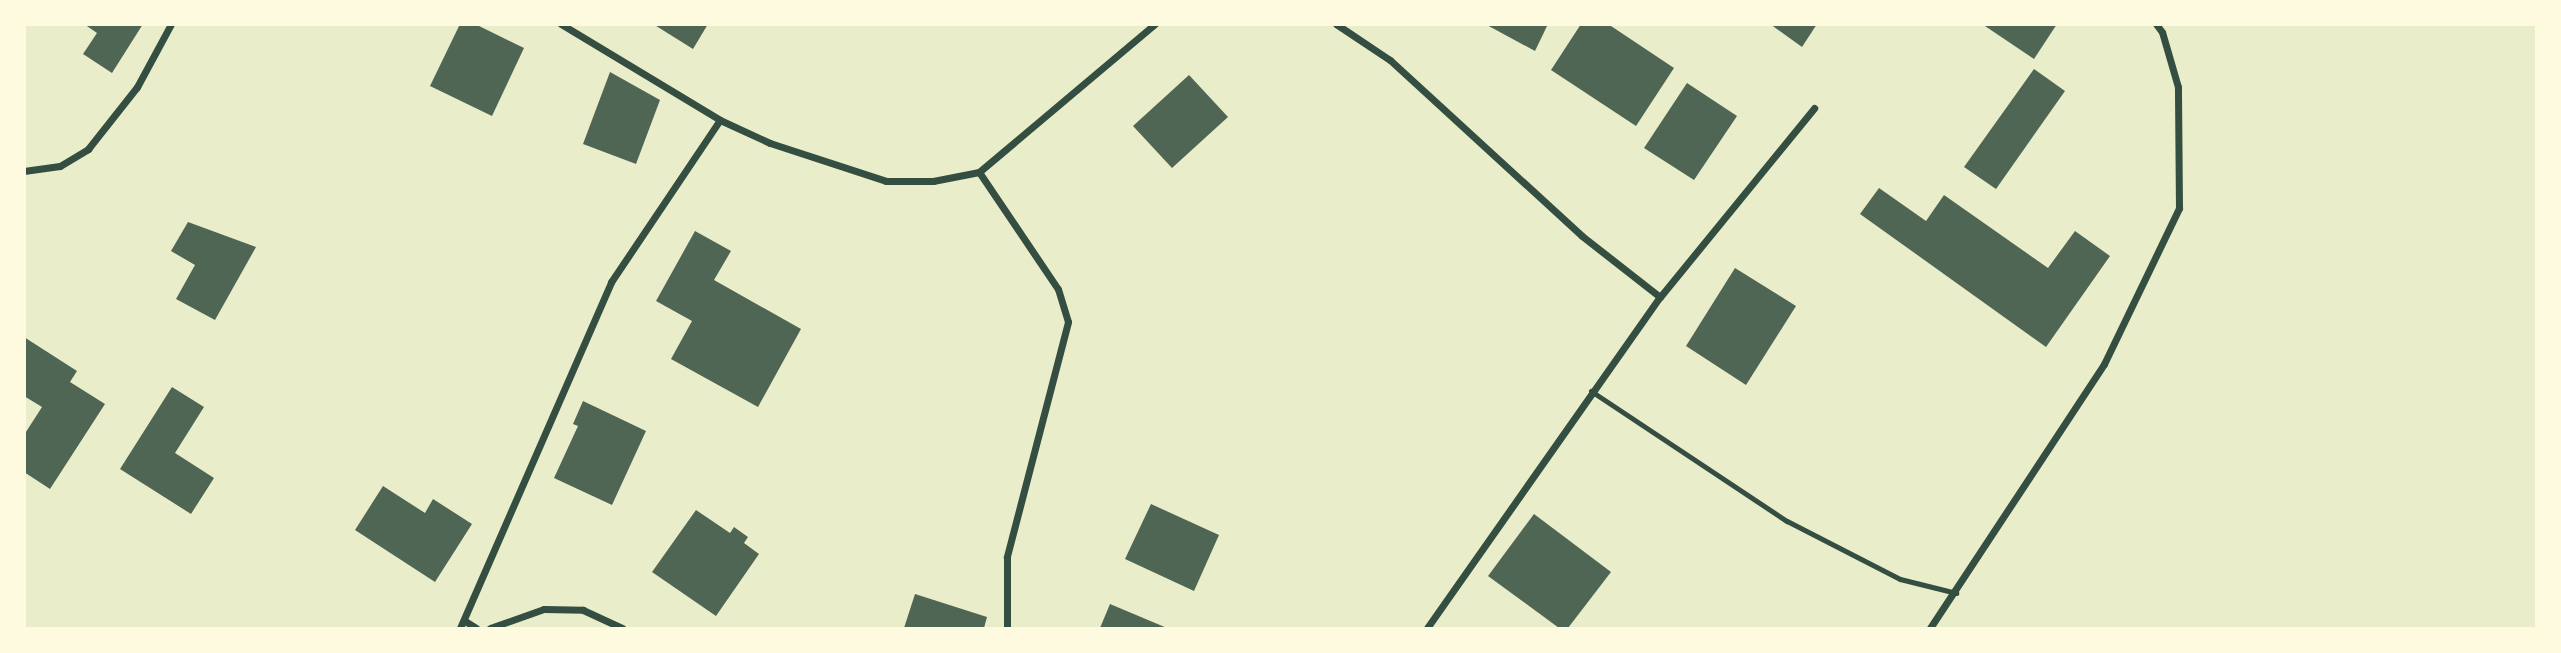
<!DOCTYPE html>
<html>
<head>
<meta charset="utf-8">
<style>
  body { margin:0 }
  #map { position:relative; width:2561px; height:653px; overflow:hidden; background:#e9edc9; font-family:"Public Sans",sans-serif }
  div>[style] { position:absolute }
  .building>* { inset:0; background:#4f6655 }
  .service>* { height:5px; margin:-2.5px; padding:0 2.5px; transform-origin:2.5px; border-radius:2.5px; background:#344e41 }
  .minor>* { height:7px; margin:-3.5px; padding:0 3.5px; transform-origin:3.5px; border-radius:3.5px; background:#344e41 }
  span { translate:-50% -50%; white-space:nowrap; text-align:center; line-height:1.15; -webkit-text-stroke:6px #fefae0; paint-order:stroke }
  .frame { position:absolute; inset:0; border:26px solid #fefae0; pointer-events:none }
</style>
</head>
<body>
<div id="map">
  <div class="building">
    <i style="clip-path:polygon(84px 24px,143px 24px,112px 73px,83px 54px,97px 33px)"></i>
    <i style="clip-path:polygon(460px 24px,475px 24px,524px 48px,492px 116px,430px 86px)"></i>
    <i style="clip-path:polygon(653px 24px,708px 24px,693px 49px)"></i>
    <i style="clip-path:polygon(1485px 24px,1548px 24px,1535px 51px)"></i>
    <i style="clip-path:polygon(1581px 24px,1608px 24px,1674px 68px,1636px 126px,1551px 70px)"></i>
    <i style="clip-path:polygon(1770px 24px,1817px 24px,1802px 47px)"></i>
    <i style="clip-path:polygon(1982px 24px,2057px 24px,2034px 59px)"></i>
    <i style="clip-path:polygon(2034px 69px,2065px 91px,1996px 189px,1964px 167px)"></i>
    <i style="clip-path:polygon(610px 72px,660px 100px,636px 164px,583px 144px)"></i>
    <i style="clip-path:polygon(1189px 75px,1228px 117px,1172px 168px,1133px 126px)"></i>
    <i style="clip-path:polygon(1687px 83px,1737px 116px,1694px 180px,1644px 148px)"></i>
    <i style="clip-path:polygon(1879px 188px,1926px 221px,1944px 195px,2048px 268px,2075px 231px,2110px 256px,2046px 347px,1860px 214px)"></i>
    <i style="clip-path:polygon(188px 222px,256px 247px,215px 320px,176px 299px,195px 265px,171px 251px)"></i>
    <i style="clip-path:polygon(695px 231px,731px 251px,714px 280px,801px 329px,758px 407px,671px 359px,692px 321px,656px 301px)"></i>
    <i style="clip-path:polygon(1735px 268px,1796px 306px,1746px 385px,1686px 346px)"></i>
    <i style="clip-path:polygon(24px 337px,77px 371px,70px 382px,105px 404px,50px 489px,24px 472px,24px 435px,42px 407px,24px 396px)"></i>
    <i style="clip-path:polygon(172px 387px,204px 407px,175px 453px,214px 478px,191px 514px,120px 469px)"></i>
    <i style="clip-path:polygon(583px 401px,646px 431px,612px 505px,554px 478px,578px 426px,573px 424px)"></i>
    <i style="clip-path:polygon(383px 486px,425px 513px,433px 499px,472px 524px,435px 582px,355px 530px)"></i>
    <i style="clip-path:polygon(1151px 504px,1219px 535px,1194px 591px,1125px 559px)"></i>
    <i style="clip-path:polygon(696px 510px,730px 533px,734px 527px,748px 537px,744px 543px,759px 554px,716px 616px,652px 572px)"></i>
    <i style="clip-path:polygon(1534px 514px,1611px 572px,1568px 628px,1559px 628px,1488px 576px)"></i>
    <i style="clip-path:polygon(915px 594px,987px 617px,984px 628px,904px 628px)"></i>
    <i style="clip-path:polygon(1110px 604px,1167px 628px,1100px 628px)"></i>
  </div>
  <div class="service">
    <i style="left:1591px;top:391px;width:235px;rotate:33.6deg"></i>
    <i style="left:1787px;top:521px;width:127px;rotate:27.2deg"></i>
    <i style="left:1900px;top:579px;width:58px;rotate:14deg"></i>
  </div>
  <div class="minor">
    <i style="left:561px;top:24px;width:186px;rotate:31.1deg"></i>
    <i style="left:720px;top:120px;width:55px;rotate:24.7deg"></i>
    <i style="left:770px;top:143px;width:122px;rotate:18.1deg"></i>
    <i style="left:886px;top:181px;width:47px"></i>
    <i style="left:933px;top:181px;width:47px;rotate:-11.1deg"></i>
    <i style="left:979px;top:172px;width:230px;rotate:-40.1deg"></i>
    <i style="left:1336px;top:24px;width:65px;rotate:33.7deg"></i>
    <i style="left:1390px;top:60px;width:260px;rotate:42.5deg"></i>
    <i style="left:1582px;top:236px;width:99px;rotate:38deg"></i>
    <i style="left:24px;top:171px;width:36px;rotate:-8deg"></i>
    <i style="left:60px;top:166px;width:33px;rotate:-31deg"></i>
    <i style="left:88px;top:149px;width:79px;rotate:-51.7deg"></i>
    <i style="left:137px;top:87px;width:72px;rotate:-61.6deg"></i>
    <i style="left:979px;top:172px;width:141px;rotate:56deg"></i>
    <i style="left:1058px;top:289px;width:34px;rotate:73deg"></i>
    <i style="left:1068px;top:322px;width:243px;rotate:104.6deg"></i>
    <i style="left:1007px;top:557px;width:71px;rotate:90deg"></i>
    <i style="left:465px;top:621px;width:13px;rotate:32deg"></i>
    <i style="left:460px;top:628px;width:378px;rotate:-66.4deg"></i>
    <i style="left:611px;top:282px;width:195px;rotate:-56.1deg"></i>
    <i style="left:490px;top:628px;width:57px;rotate:-19.4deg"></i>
    <i style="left:544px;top:609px;width:39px;rotate:1deg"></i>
    <i style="left:583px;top:610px;width:43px;rotate:24.8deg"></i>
    <i style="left:1427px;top:628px;width:405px;rotate:-54.9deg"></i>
    <i style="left:1660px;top:297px;width:244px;rotate:-50.8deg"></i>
    <i style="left:1930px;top:628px;width:316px;rotate:-56.6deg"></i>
    <i style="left:2104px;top:364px;width:173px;rotate:-64.3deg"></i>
    <i style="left:2179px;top:208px;width:121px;rotate:-90.5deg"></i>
    <i style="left:2178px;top:87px;width:57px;rotate:-106.2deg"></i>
    <i style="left:2162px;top:32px;width:10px;rotate:-127deg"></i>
  </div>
  <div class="frame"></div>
</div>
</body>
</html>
